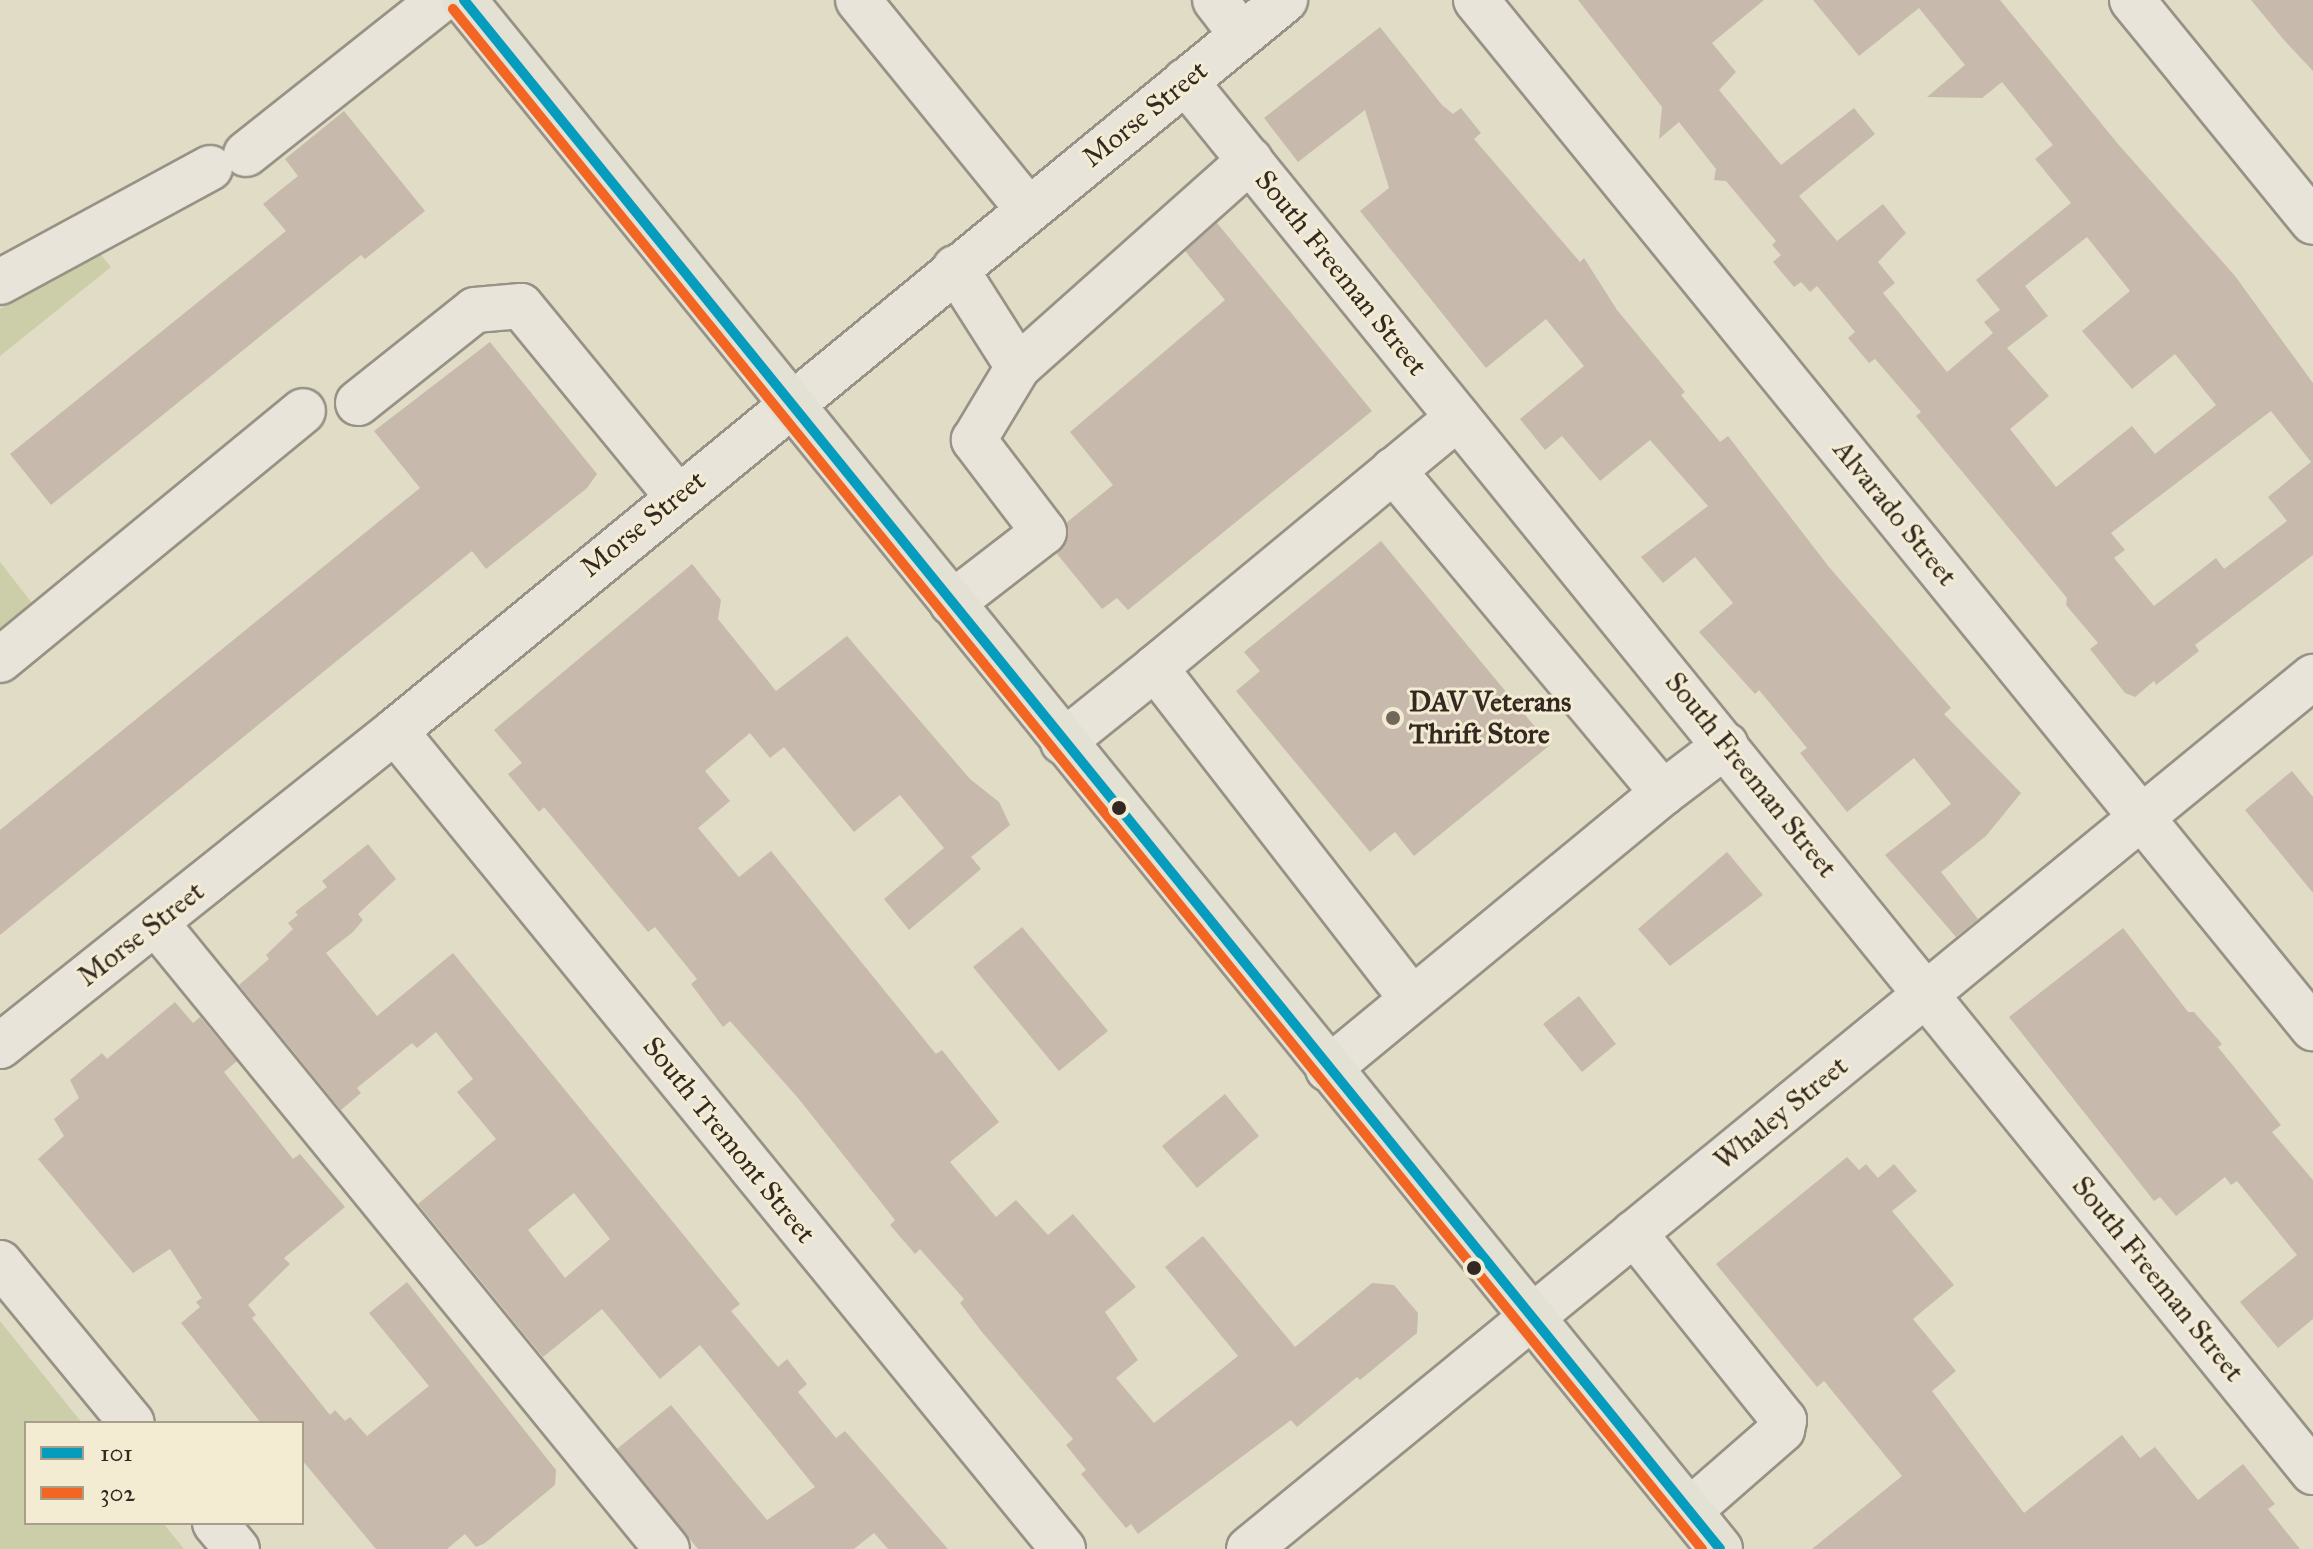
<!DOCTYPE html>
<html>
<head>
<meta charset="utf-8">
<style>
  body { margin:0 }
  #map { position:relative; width:2313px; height:1549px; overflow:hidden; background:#e1dcc6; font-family:"IM FELL Great Primer",serif }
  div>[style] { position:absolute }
  .green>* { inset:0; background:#cbcea8 }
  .building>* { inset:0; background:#c8b9ad }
  .roads { filter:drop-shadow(2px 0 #979285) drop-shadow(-2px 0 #979285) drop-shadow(0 2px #979285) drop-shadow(0 -2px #979285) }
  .minor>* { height:44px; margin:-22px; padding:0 22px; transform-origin:22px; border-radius:22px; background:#e8e4da }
  .major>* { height:44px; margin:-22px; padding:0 22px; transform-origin:22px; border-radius:22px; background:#e3e0d4 }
  .bus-1>* { height:10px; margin:-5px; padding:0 5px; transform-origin:5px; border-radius:5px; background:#059cbd }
  .bus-2>* { height:10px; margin:-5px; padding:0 5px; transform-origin:5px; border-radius:5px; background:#f26522 }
  .dots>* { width:22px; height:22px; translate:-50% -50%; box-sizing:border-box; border:4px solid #f3ecd3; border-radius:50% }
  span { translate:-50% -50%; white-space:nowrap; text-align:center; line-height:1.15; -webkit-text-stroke:6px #f3ecd3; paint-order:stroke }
  .street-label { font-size:28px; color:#342922 }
  .poi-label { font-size:28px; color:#342922; font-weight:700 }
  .left { translate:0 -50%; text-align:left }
  .legend { position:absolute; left:24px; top:1421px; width:280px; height:104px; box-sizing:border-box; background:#f3ecd3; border:2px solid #a79e8c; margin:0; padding:10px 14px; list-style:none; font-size:24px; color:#342922 }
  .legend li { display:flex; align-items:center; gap:16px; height:40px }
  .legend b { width:40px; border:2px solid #a79e8c }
</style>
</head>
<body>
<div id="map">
  <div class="green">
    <i style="clip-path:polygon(96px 249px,111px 267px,0 356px,0 309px)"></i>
    <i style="clip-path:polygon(0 562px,35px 607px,0 636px)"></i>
    <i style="clip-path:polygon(0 1321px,82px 1423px,26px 1423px,26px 1523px,163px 1523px,184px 1549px,0 1549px)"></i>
  </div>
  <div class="building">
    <i style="clip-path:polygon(evenodd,1578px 0,1764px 0,1712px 43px,1736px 72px,1719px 90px,1781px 165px,1854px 108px,1875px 134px,1799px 196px,1837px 241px,1883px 204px,1906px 233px,1878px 262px,1895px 283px,1883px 293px,1947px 372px,1993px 333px,1984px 322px,2000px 310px,1976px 280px,2071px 203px,2035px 159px,2053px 145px,2002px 82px,1982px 98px,1927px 97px,1965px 65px,1919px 8px,1859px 56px,1813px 0,2000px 0,2118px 144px,2235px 276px,2313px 383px,2313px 555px,2195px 645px,2199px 651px,2156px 685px,2154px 681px,2135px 697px,2125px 693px,2090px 649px,2098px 643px,2066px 605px,2067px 598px,1916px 416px,1921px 412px,1875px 359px,1869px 363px,1848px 338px,1855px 332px,1817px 286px,1810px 292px,1801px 282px,1794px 287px,1773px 262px,1781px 255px,1772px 245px,1776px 241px,1726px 181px,1714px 180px,1716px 169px,1679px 122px,1659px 139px,1662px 107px,1578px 0,2087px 237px,2130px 291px,2082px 331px,2132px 389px,2175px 354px,2216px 405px,2155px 454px,2132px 426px,2056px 487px,2010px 429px,2049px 396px,2007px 348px,2048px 316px,2025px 286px,2087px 237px,1578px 0,2271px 411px,2311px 462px,2268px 497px,2287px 521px,2224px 569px,2216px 558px,2154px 606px,2114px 558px,2125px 550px,2111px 533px,2271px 411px)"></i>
    <i style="clip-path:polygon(2251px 0,2313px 0,2313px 71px,2284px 40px)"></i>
    <i style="clip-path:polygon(1380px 27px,1442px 105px,1453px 114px,1461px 108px,1481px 133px,1474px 139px,1580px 262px,1584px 258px,1617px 310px,1685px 392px,1681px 395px,1720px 442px,1728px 436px,1829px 567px,1951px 708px,1944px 714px,2021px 793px,1986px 836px,1941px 872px,1978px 919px,1956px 937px,1885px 855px,1951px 804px,1914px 758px,1847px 812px,1800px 753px,1807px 748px,1759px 690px,1755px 694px,1699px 632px,1733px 603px,1695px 557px,1663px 583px,1641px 557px,1708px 506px,1650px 440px,1600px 481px,1562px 436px,1545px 450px,1520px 419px,1584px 366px,1546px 319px,1486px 368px,1360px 211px,1389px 188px,1365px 110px,1298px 162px,1264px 118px)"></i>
    <i style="clip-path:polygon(344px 111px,425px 211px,365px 259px,361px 255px,51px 505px,10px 454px,286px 231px,263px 204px,298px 176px,285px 159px)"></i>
    <i style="clip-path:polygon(1217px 223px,1372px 411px,1128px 610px,1117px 598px,1102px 609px,1057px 554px,1067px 541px,1066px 523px,1113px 485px,1070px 432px,1225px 300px,1185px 251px)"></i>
    <i style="clip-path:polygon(490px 342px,597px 474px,587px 488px,486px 569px,472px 551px,0 935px,0 830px,420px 488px,374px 431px)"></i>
    <i style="clip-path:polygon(1381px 541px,1550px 745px,1414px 856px,1395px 832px,1370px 852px,1236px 691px,1260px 671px,1244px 652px)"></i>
    <i style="clip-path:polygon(692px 564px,721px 600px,718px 619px,776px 691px,847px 636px,970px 779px,999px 802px,1010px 825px,971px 857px,981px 869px,909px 930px,884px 899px,944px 848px,900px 795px,854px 832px,784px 747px,770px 758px,750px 733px,705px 771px,730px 801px,698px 828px,739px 877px,771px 851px,936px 1054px,942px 1050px,999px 1122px,950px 1162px,996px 1217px,1016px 1200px,1048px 1235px,1073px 1214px,1136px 1287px,1105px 1312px,1138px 1360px,1116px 1378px,1154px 1423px,1238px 1356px,1165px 1267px,1203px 1236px,1295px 1347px,1372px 1283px,1394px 1285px,1418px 1313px,1417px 1333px,1360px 1380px,1357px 1377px,1297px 1427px,1291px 1420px,1138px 1534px,1131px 1524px,1126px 1528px,1081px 1474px,1086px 1470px,1066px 1445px,1073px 1439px,982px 1332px,960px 1303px,964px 1299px,920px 1249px,915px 1254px,890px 1225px,895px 1220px,798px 1098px,730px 1021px,723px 1027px,691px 984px,697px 979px,655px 927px,648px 932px,544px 807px,539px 812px,508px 774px,522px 763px,494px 730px)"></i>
    <i style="clip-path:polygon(2292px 771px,2313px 797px,2313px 893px,2245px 810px)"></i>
    <i style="clip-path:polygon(evenodd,368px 844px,396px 879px,358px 914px,363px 920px,353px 932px,326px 953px,377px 1016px,453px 953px,740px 1304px,731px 1311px,778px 1367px,787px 1359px,807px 1384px,798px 1392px,836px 1438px,845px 1431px,948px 1549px,888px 1549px,874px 1533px,854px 1549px,698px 1549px,688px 1537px,617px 1449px,671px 1405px,767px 1520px,815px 1487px,700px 1345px,660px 1379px,602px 1309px,543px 1357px,418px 1204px,496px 1139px,457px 1092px,473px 1079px,436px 1032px,417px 1048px,412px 1043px,357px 1088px,361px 1093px,341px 1110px,239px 985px,269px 959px,266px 955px,293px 929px,288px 923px,298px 915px,295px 912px,327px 887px,322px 881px,368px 844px,574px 1193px,610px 1239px,565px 1278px,528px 1230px,574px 1193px)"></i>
    <i style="clip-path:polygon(1727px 852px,1763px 895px,1670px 966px,1638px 929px)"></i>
    <i style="clip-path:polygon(1022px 927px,1108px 1031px,1059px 1071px,973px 967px)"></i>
    <i style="clip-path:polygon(2123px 928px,2188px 1012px,2194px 1012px,2222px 1044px,2218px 1047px,2281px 1125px,2272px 1132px,2313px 1180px,2313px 1319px,2278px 1348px,2240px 1302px,2297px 1255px,2237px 1181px,2231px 1185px,2225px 1177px,2176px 1216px,2160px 1197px,2154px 1201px,2009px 1017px)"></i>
    <i style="clip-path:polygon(1579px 996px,1616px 1044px,1582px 1072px,1543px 1024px)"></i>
    <i style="clip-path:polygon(175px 1002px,193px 1023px,200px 1017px,237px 1061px,224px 1072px,293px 1159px,300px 1154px,345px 1207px,284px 1258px,290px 1264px,248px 1305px,256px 1315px,252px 1318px,330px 1415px,335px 1410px,345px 1421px,350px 1417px,367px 1436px,429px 1386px,369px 1313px,407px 1282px,556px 1470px,555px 1485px,485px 1543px,476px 1547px,465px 1534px,447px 1549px,376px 1549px,302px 1460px,302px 1423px,261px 1423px,181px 1323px,200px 1307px,196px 1302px,202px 1298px,170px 1249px,133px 1273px,38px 1159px,64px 1136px,54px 1119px,79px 1098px,70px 1080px,102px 1053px,107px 1059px)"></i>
    <i style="clip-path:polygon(1225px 1094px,1259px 1136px,1197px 1188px,1162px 1146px)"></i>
    <i style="clip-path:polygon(1847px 1157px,1859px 1170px,1866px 1164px,1878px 1178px,1894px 1164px,1917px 1191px,1892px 1211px,1954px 1285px,1913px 1319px,1956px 1371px,1932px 1391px,2024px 1513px,2122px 1435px,2140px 1458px,2155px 1447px,2198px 1500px,2243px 1464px,2275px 1504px,2268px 1509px,2300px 1549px,1812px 1549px,1902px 1476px,1824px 1381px,1817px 1387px,1716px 1264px)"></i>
  </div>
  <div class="roads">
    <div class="minor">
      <i style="left:858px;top:0;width:269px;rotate:50.9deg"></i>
      <i style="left:1215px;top:0;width:44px;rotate:52.4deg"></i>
      <i style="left:1476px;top:0;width:1326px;rotate:50.85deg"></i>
      <i style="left:2132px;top:0;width:286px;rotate:50.8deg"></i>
      <i style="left:1185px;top:81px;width:1791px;rotate:50.96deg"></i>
      <i style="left:246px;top:154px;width:248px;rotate:-38.4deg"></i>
      <i style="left:955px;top:268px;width:117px;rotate:57.5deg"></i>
      <i style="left:0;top:282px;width:239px;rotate:-28.5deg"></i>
      <i style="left:358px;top:403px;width:149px;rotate:-38.5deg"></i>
      <i style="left:475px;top:310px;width:46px;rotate:-5deg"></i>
      <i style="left:521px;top:306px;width:246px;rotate:50.6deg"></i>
      <i style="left:952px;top:603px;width:116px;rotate:-37.7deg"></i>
      <i style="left:1044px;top:532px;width:116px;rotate:-127.3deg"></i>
      <i style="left:974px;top:440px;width:85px;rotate:-58.9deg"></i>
      <i style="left:1018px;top:367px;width:311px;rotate:-41.7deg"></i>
      <i style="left:0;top:660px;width:392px;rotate:-39.4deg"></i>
      <i style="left:395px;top:731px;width:1056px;rotate:50.76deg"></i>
      <i style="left:1063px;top:742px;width:118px;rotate:-38.8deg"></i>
      <i style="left:1663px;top:793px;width:79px;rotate:-37.3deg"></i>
      <i style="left:156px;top:923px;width:808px;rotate:50.78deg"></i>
      <i style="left:1412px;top:999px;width:419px;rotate:-127.8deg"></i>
      <i style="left:1155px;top:668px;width:393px;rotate:-39.6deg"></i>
      <i style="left:0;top:1046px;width:505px;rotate:-38.57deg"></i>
      <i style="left:395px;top:731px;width:1152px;rotate:-39.4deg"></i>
      <i style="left:1328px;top:1069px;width:434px;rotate:-39.5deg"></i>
      <i style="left:1663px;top:793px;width:421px;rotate:-129.9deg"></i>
      <i style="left:1634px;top:1233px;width:240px;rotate:51.3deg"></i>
      <i style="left:1784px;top:1420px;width:10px;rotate:101deg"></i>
      <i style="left:1782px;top:1430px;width:123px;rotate:138.9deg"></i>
      <i style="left:0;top:1263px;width:207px;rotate:50.5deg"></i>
      <i style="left:215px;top:1523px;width:34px;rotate:50deg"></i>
      <i style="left:1249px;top:1549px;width:1376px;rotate:-39.34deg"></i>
    </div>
    <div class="major">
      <i style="left:464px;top:0;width:1994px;rotate:50.96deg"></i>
    </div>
  </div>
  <div class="bus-1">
    <i style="left:464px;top:0;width:1994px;rotate:50.96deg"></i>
  </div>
  <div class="bus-2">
    <i style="left:453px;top:9px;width:1983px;rotate:50.96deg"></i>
  </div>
  <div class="dots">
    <i style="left:1393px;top:718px;background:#71685b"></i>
    <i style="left:1119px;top:808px;background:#342922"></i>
    <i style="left:1474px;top:1268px;background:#342922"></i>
  </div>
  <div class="street-label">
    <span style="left:1145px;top:114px;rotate:-39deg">Morse Street</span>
    <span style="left:1341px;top:273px;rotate:51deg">South Freeman Street</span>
    <span style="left:1895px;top:513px;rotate:51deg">Alvarado Street</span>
    <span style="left:643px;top:524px;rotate:-39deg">Morse Street</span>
    <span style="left:1751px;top:775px;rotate:51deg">South Freeman Street</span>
    <span style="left:141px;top:934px;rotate:-38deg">Morse Street</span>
    <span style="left:1781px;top:1113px;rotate:-39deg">Whaley Street</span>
    <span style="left:729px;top:1140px;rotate:51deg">South Tremont Street</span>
    <span style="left:2158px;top:1279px;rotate:51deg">South Freeman Street</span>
  </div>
  <div class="poi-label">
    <span class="left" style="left:1409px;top:718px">DAV Veterans<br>Thrift Store</span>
  </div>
  <ul class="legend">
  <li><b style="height:10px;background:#059cbd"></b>101</li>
  <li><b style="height:10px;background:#f26522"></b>302</li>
  </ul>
</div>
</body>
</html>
